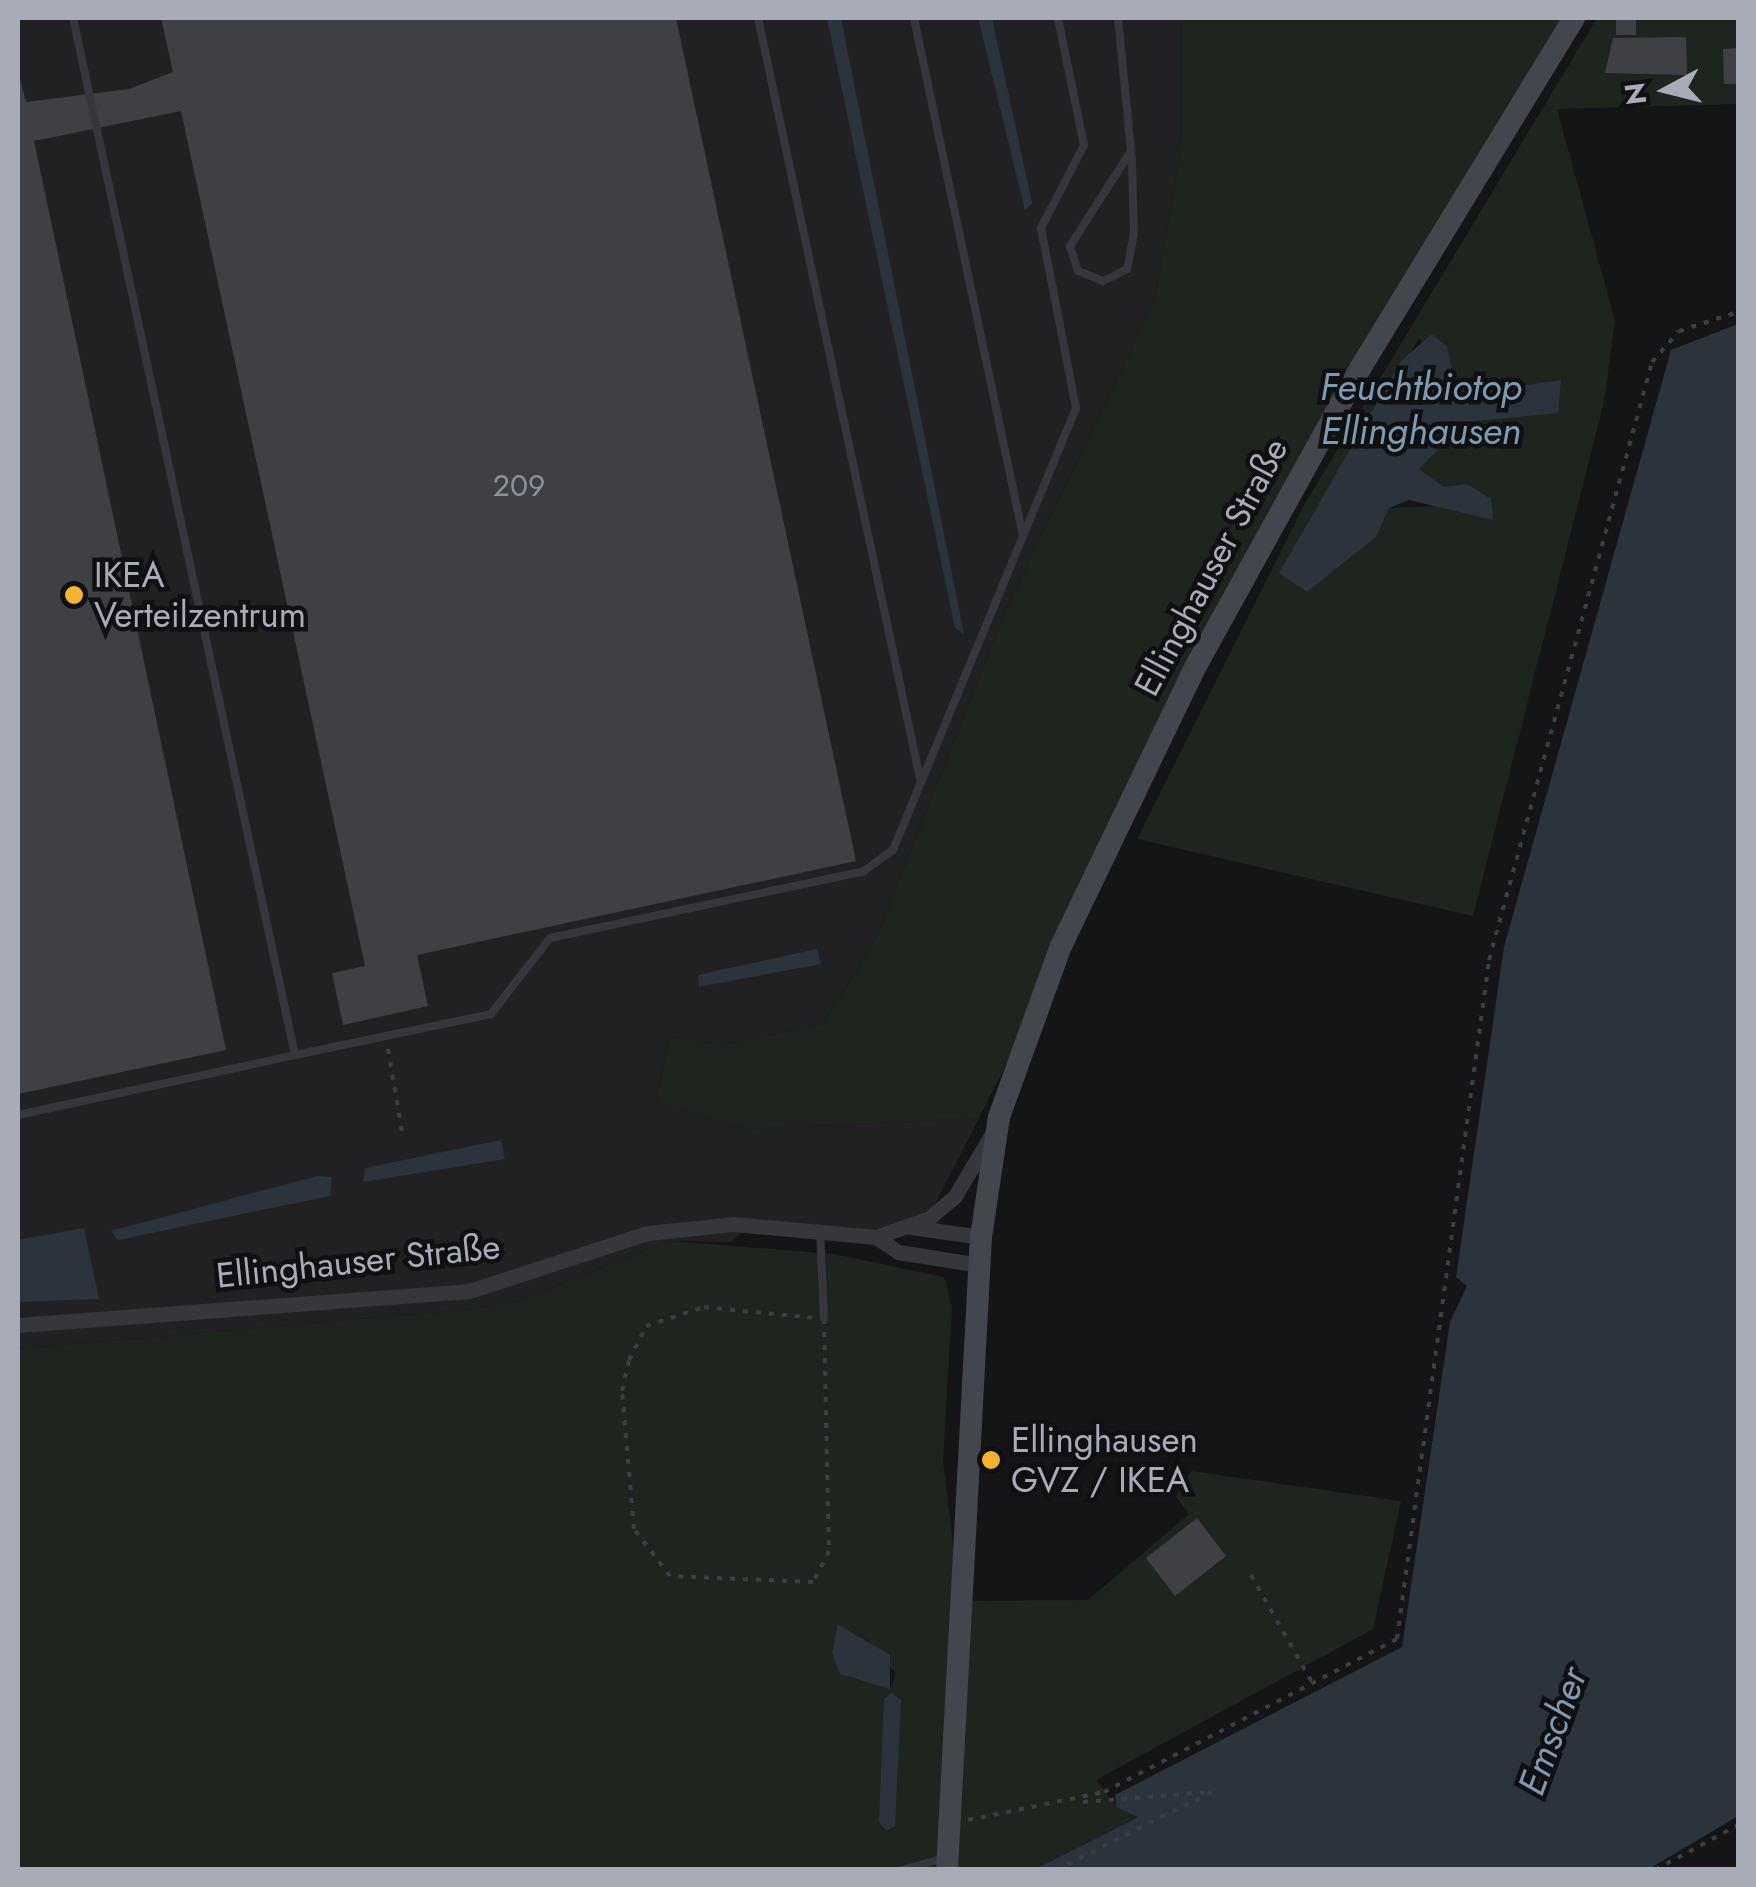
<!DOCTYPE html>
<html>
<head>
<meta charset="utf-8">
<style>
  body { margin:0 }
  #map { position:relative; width:1756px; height:1887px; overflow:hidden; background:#151517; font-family:Jost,sans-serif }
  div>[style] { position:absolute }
  .built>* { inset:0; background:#212124 }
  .green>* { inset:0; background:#1d251e }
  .water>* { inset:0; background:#2b343c }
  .building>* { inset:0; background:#3f4044 }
  .path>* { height:4px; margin-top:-2px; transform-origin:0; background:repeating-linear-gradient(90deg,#3c3e44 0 5px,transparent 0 13px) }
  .lane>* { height:8px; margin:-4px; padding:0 4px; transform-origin:4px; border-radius:4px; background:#36373d }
  .street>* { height:15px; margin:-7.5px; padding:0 7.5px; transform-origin:7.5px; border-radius:7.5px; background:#36373d }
  .secondary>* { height:22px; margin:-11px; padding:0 11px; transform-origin:11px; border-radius:11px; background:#44464d }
  .dots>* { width:28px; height:28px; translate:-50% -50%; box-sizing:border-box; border:5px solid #101012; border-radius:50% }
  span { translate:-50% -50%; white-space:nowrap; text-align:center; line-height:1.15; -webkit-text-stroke:9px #101012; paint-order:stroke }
  .number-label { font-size:30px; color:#8d919b }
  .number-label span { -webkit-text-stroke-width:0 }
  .street-label { font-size:35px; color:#a7acb8 }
  .poi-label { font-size:35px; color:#a7acb8 }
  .left { translate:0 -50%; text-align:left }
  .water-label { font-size:38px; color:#7e9ab3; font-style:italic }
  .frame { position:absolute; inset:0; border:20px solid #a7acb8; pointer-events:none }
  .north { position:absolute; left:1616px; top:40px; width:100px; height:100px; -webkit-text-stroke:8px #101012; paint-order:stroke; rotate:263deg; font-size:28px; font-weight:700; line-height:40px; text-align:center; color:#a7acb8 }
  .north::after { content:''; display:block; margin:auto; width:35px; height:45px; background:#a7acb8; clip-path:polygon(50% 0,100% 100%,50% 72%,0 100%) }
</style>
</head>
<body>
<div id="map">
  <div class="built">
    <i style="clip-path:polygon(18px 18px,1182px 18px,1181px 151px,1154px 302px,1007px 607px,876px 939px,823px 1024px,721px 1045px,670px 1036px,656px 1098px,745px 1129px,979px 1118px,933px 1208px,872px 1233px,758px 1219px,731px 1242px,668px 1241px,522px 1300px,471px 1309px,18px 1349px)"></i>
  </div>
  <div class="green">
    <i style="clip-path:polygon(1182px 18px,1574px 18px,1361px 367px,979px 1118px,745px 1129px,656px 1099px,670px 1036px,721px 1045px,823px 1024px,876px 939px,1007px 607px,1154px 302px,1181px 151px)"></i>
    <i style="clip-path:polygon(evenodd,1597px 18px,1738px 18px,1738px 104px,1557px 109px,1615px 321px,1604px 402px,1473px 916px,1137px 839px,1304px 505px,1597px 18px,1419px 338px,1455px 385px,1475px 392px,1561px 380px,1537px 409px,1466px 422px,1418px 470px,1443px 487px,1437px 506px,1389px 508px,1376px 537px,1307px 592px,1280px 572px,1419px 338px)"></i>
    <i style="clip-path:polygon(evenodd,668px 1241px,834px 1254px,944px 1277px,952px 1307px,943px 1461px,960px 1601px,1088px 1600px,1189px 1514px,1176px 1497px,1191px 1471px,1401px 1501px,1373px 1629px,1096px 1780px,1117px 1807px,1139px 1816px,1035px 1869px,18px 1870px,18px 1349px,471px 1309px,522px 1300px,668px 1241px,838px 1624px,870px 1642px,896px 1674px,890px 1689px,838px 1624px)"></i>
  </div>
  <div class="water">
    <i style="clip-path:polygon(827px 18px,841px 18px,964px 634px,955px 628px)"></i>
    <i style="clip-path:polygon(978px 18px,992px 18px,1032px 203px,1025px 210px)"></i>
    <i style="clip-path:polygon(1738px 324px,1738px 1816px,1649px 1869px,1035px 1869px,1138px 1817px,1116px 1807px,1115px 1795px,1402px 1647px,1450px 1322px,1467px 1286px,1456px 1277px,1504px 947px,1671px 350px)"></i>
    <i style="clip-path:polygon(1432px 334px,1447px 347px,1456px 385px,1475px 392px,1561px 380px,1558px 413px,1466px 422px,1419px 469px,1444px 487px,1467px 484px,1491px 499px,1493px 520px,1409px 500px,1389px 508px,1376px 537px,1307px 592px,1279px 573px,1401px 361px)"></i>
    <i style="clip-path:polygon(817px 949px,821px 964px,699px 987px,698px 975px)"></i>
    <i style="clip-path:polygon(501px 1140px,505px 1159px,363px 1182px,365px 1168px)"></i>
    <i style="clip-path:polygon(317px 1176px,332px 1177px,330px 1196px,118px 1240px,111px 1231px)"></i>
    <i style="clip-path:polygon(84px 1228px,99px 1299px,18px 1302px,18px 1240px)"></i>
    <i style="clip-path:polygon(838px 1624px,890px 1655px,890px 1689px,840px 1674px,832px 1653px)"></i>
    <i style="clip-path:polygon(892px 1693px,901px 1700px,895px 1826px,886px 1831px,879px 1822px,884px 1699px)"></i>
  </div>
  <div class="building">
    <i style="clip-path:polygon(161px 18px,676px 18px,856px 861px,417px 955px,428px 1006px,343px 1025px,332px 973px,365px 966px,181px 111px,34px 141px,226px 1050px,18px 1094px,18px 71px,26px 102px,129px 89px,173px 72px)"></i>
    <i style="clip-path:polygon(1616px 18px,1636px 18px,1636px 35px,1616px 35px)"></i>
    <i style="clip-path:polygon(1686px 37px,1687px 75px,1605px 73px,1613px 38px)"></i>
    <i style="clip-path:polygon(1738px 48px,1738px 84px,1724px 84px,1723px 49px)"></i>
    <i style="clip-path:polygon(1197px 1518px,1226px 1556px,1175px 1596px,1146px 1558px)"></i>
  </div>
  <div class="path">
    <i style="left:388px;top:1049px;width:84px;rotate:80.4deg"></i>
    <i style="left:704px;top:1307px;width:121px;rotate:5.7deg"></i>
    <i style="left:824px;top:1319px;width:232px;rotate:88.8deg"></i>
    <i style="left:829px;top:1551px;width:35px;rotate:117deg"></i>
    <i style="left:813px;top:1582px;width:143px;rotate:-177.6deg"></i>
    <i style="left:670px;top:1576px;width:59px;rotate:-127.5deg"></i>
    <i style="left:634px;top:1529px;width:139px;rotate:-95deg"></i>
    <i style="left:622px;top:1391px;width:32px;rotate:-77deg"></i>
    <i style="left:629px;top:1360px;width:38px;rotate:-63deg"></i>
    <i style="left:646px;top:1326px;width:61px;rotate:-18.1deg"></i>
    <i style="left:1251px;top:1575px;width:128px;rotate:60.4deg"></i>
    <i style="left:1083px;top:1802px;width:125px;rotate:-4.6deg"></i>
    <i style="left:968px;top:1820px;width:139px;rotate:-11.6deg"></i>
    <i style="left:1104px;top:1792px;width:331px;rotate:-27.6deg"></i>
    <i style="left:1397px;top:1639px;width:685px;rotate:-82.28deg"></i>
    <i style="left:1489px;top:960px;width:620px;rotate:-74.75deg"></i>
    <i style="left:1652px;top:362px;width:41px;rotate:-48.9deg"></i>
    <i style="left:1679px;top:331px;width:62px;rotate:-17.9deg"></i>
    <i style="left:1056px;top:1870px;width:176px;rotate:-26.7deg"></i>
    <i style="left:1655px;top:1870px;width:94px;rotate:-28.5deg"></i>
  </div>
  <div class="lane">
    <i style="left:758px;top:18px;width:782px;rotate:77.97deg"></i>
    <i style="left:914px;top:18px;width:529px;rotate:78.12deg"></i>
    <i style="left:1118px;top:18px;width:134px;rotate:84.4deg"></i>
    <i style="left:1131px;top:151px;width:12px;rotate:85deg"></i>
    <i style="left:1132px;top:163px;width:71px;rotate:88.4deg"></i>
    <i style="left:1134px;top:234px;width:36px;rotate:101deg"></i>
    <i style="left:1127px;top:269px;width:27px;rotate:153deg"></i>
    <i style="left:1103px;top:281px;width:27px;rotate:-158deg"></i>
    <i style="left:1078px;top:271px;width:26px;rotate:-108deg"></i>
    <i style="left:1070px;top:246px;width:113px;rotate:-57.3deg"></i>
    <i style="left:295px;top:1055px;width:200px;rotate:-11.8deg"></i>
    <i style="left:491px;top:1014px;width:96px;rotate:-52.2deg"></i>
    <i style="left:550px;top:938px;width:321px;rotate:-12deg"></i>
    <i style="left:864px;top:871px;width:36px;rotate:-36deg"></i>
    <i style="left:893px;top:850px;width:478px;rotate:-67.5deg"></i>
    <i style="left:1076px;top:408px;width:183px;rotate:-101deg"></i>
    <i style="left:1041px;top:228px;width:93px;rotate:-62.6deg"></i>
    <i style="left:1084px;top:145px;width:130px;rotate:-101.6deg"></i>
    <i style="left:18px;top:1115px;width:283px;rotate:-12.2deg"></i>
    <i style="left:295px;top:1055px;width:1060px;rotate:-102.08deg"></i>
    <i style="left:820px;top:1231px;width:88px;rotate:87.4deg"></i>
    <i style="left:902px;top:1870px;width:45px;rotate:-15.6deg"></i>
  </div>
  <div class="street">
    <i style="left:911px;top:1227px;width:71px;rotate:8.1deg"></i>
    <i style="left:876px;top:1237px;width:56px;rotate:-19.7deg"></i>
    <i style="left:929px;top:1218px;width:34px;rotate:-40deg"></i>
    <i style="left:955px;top:1196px;width:74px;rotate:-59.3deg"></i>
    <i style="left:18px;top:1325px;width:452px;rotate:-4.3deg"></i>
    <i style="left:469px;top:1291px;width:188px;rotate:-18deg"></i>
    <i style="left:648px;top:1233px;width:85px;rotate:-6deg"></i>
    <i style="left:733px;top:1224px;width:144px;rotate:5.2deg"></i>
    <i style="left:876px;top:1237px;width:27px;rotate:34deg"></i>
    <i style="left:898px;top:1252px;width:83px;rotate:9deg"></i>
  </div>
  <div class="secondary">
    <i style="left:947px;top:1870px;width:634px;rotate:-86.93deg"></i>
    <i style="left:981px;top:1237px;width:121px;rotate:-81.5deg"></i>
    <i style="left:999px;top:1117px;width:182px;rotate:-70.1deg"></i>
    <i style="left:1061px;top:946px;width:313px;rotate:-64.3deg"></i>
    <i style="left:1197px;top:664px;width:339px;rotate:-61.1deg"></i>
    <i style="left:1361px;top:367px;width:409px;rotate:-58.6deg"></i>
  </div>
  <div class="dots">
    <i style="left:74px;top:595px;background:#f4b231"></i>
    <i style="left:991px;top:1460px;background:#f4b231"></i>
  </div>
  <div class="number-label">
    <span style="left:519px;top:486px">209</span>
  </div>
  <div class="street-label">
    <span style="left:1211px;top:567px;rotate:-62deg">Ellinghauser Straße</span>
    <span style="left:358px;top:1261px;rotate:-6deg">Ellinghauser Straße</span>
  </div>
  <div class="poi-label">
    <span class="left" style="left:94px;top:595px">IKEA<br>Verteilzentrum</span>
    <span class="left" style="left:1011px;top:1460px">Ellinghausen<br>GVZ / IKEA</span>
  </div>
  <div class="water-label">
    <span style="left:1421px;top:409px">Feuchtbiotop<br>Ellinghausen</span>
    <span style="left:1552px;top:1731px;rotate:-70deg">Emscher</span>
  </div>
  <div class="frame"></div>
  <div class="north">N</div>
</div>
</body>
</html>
